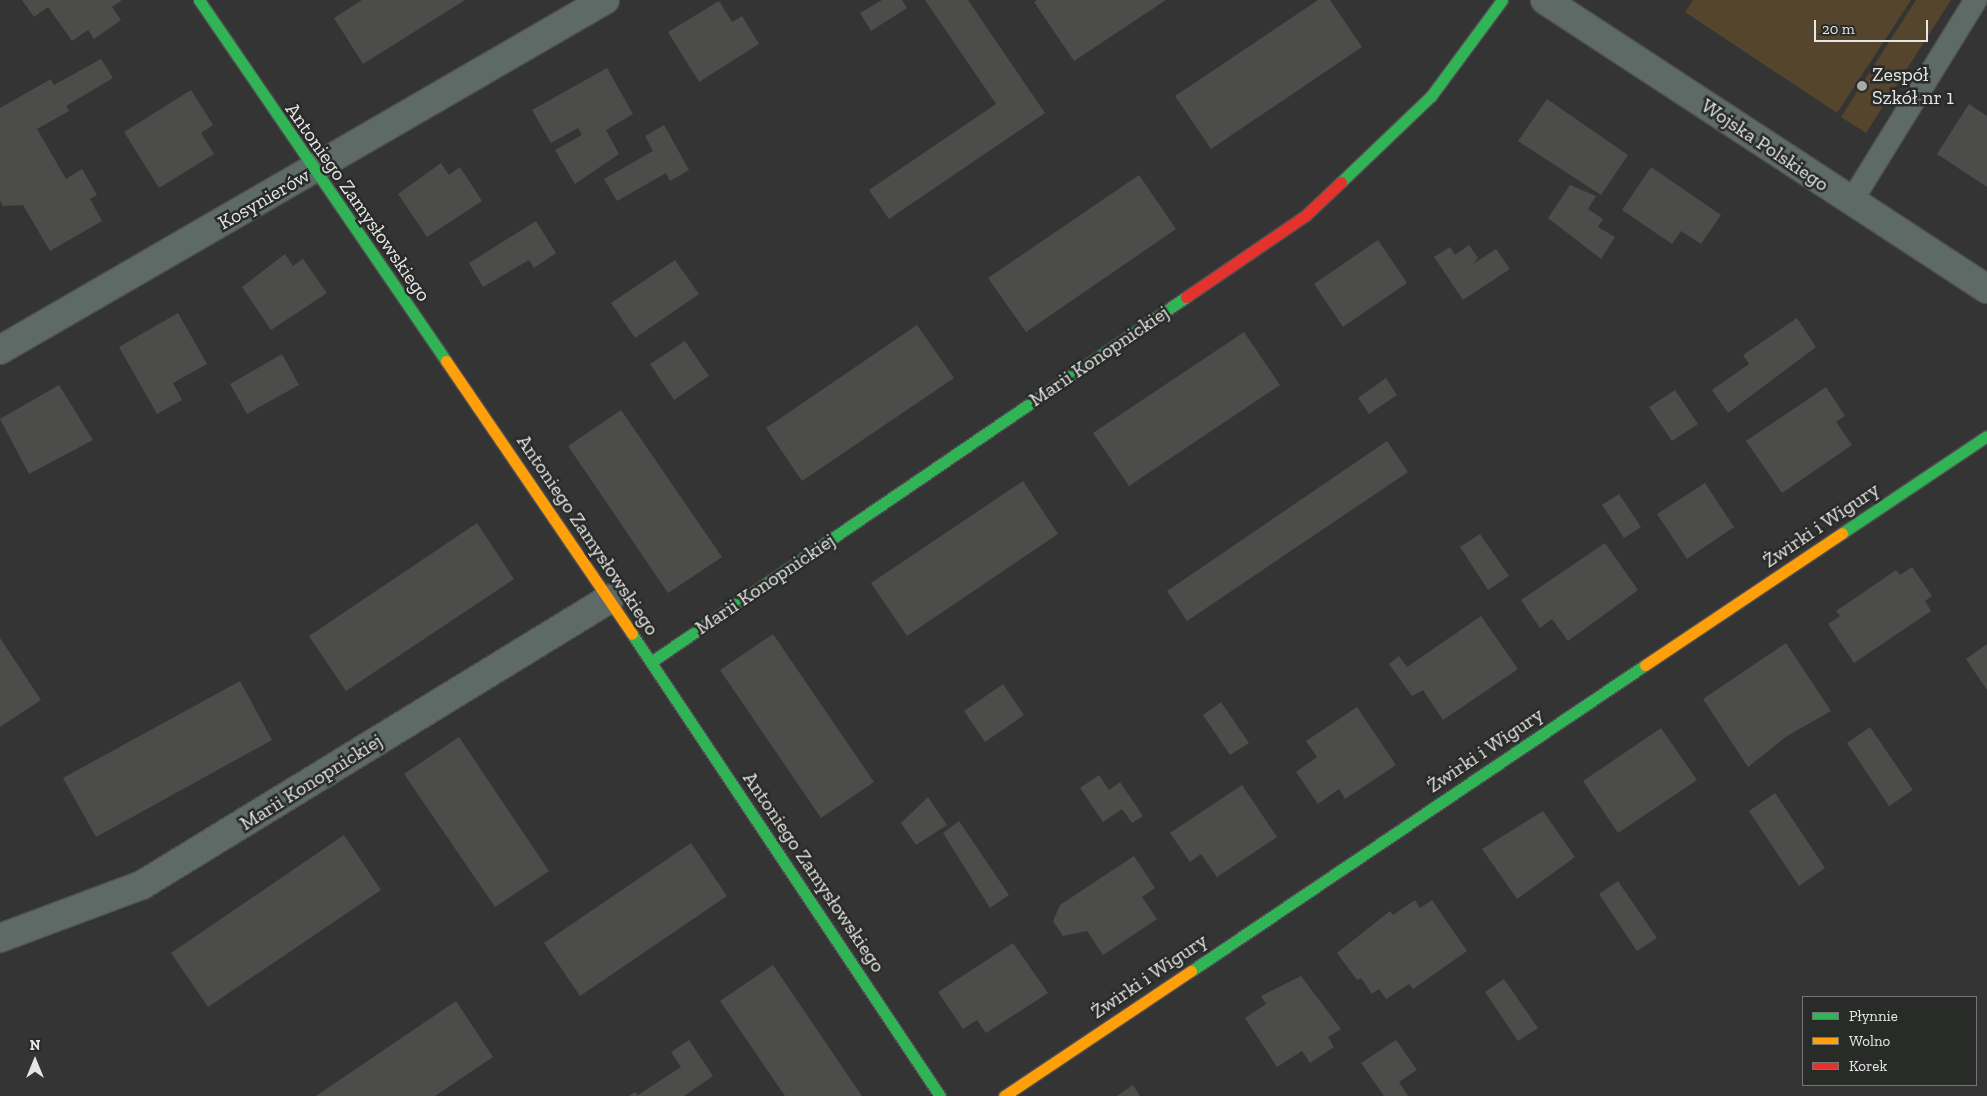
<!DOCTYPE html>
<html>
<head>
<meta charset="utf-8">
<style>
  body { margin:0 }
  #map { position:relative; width:1987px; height:1096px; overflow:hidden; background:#343434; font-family:"Zilla Slab",serif }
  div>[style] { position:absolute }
  .green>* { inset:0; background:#55452c }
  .building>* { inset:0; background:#4c4c4b }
  .roads { filter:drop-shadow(1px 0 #505050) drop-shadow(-1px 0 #505050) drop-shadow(0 1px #505050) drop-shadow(0 -1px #505050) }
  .lane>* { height:22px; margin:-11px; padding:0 11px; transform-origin:11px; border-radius:11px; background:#5e6a66 }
  .street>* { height:28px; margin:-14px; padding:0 14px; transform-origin:14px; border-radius:14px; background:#5e6a66 }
  .fast>* { height:11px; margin:-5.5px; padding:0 5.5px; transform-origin:5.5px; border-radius:5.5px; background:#30b455 }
  .slow>* { height:11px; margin:-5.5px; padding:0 5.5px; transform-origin:5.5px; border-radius:5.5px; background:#ff9f0a }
  .jam>* { height:11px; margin:-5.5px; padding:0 5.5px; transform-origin:5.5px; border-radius:5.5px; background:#e5322d }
  .dots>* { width:14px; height:14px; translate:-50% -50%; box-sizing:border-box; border:2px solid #292b29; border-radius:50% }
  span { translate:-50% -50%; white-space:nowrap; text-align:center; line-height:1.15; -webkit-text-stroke:5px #292b29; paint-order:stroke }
  .poi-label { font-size:20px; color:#e5e6e5 }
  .left { translate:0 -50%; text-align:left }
  .street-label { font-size:20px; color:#e5e6e5 }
  .legend { position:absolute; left:1802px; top:996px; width:175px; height:90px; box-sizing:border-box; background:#292b29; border:1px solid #747674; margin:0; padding:6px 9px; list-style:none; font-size:15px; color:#e5e6e5 }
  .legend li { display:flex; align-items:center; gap:10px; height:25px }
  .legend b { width:25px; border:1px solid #747674 }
  .north { position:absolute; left:10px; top:1036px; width:50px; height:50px; -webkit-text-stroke:4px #292b29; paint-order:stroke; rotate:0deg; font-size:14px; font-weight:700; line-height:20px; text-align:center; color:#e5e6e5 }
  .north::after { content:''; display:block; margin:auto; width:18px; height:22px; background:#e5e6e5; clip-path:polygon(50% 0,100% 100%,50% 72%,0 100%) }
  .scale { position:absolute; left:1814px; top:20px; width:114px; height:22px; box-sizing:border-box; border:2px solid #e5e6e5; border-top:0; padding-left:6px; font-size:15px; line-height:18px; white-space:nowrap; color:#e5e6e5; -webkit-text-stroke:4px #292b29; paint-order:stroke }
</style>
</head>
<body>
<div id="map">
  <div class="green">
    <i style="clip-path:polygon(1693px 0,1911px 0,1837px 113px,1685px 12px)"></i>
    <i style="clip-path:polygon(1916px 0,1951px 0,1866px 133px,1841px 117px)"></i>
  </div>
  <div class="building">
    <i style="clip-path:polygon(22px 0,122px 0,112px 7px,121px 20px,94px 39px,88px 30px,72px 41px,48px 7px,34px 17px)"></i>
    <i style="clip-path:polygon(362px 0,465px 0,363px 64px,334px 18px)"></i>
    <i style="clip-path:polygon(882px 0,902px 0,907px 8px,871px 31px,860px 13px)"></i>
    <i style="clip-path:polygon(925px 0,968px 0,1045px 113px,889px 219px,869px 190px,996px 104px)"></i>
    <i style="clip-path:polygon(1037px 0,1166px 0,1074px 61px,1034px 2px)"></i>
    <i style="clip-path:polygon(1318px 0,1330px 0,1362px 47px,1211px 149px,1175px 96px)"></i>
    <i style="clip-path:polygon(719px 1px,732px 22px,742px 16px,759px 44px,699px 82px,668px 32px)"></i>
    <i style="clip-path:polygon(101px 59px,113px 78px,66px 106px,69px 111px,37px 129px,66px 179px,82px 169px,97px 195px,90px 199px,102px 221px,50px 251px,23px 205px,3px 206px,0 201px,0 108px,51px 79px,54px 85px)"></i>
    <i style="clip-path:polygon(607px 68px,633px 114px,606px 130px,619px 154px,575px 184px,555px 150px,582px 135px,578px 128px,551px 143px,532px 110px)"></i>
    <i style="clip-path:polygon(191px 90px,213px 125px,201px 133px,214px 154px,159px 188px,124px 132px)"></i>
    <i style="clip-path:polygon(1547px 99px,1628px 155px,1601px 195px,1518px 141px)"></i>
    <i style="clip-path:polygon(1969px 104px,1987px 116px,1987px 187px,1937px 154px)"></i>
    <i style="clip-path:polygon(664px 125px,689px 170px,670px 181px,666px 173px,617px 201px,604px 179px,653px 151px,645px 136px)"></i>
    <i style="clip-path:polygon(441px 163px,449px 175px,460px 167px,482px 201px,427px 237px,398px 194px)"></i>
    <i style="clip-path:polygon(1651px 167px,1721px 215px,1701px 244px,1681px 231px,1672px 244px,1622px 210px)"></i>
    <i style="clip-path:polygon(1139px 175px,1176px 229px,1026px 332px,988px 278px)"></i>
    <i style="clip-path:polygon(1570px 185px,1596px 196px,1588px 209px,1603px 219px,1598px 227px,1615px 237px,1601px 259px,1548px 218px)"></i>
    <i style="clip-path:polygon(536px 221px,556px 253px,534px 268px,529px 260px,483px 287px,469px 263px)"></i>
    <i style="clip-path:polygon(1378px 240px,1407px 283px,1343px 327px,1314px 284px)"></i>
    <i style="clip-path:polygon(1469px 245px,1478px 258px,1473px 264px,1496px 249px,1510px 269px,1463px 300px,1434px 257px,1450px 247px,1455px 255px)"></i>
    <i style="clip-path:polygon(285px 254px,293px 266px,303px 259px,327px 293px,271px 330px,242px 287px)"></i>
    <i style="clip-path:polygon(675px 260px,699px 294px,635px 338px,611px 303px)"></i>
    <i style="clip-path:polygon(178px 313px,207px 364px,173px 383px,182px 400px,157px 414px,119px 347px)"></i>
    <i style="clip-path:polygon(1797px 318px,1816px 347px,1728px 413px,1712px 390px,1749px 364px,1743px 355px)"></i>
    <i style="clip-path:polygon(917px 325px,954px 378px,802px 481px,766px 428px)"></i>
    <i style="clip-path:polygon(1244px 332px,1280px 385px,1129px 486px,1093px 433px)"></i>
    <i style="clip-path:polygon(685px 341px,709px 376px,674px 400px,650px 364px)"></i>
    <i style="clip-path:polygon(282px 354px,299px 385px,247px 414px,230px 384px)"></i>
    <i style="clip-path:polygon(1386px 378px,1397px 395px,1369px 414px,1358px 398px)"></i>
    <i style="clip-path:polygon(59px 385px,93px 440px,29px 474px,0 419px)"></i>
    <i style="clip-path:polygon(1826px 387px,1845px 416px,1836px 422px,1852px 445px,1782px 493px,1746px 441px)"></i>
    <i style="clip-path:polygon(1675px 390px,1698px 424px,1672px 441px,1649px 407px)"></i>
    <i style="clip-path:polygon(621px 410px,722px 557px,668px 593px,568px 446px)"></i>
    <i style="clip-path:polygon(1387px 441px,1408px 472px,1187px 621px,1167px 591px)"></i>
    <i style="clip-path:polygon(1023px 481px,1058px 534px,907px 636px,871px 583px)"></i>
    <i style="clip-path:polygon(1705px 483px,1734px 527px,1687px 559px,1657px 514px)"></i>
    <i style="clip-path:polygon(1619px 494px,1641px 527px,1624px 538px,1602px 505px)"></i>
    <i style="clip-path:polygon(477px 523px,514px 579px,346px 691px,309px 636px)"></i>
    <i style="clip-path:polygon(1480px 534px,1509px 576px,1488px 590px,1460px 547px)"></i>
    <i style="clip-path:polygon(1605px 543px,1638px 590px,1568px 641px,1552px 619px,1540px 628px,1521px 600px)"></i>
    <i style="clip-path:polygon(1912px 567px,1932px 596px,1925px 601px,1931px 611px,1854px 663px,1828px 624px,1840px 616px,1836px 611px,1867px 590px,1896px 570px,1900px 575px)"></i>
    <i style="clip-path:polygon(1481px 616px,1518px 669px,1443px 720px,1423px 690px,1412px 696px,1389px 664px,1399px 656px,1407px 667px)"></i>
    <i style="clip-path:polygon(773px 634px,874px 782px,821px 818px,720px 670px)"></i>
    <i style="clip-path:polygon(0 638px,41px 700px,0 727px)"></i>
    <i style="clip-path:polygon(1786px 643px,1831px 711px,1787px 736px,1748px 767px,1703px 699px)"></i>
    <i style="clip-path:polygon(1987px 644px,1987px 690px,1966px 659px)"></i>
    <i style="clip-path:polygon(240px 681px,272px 740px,96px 837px,63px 778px)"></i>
    <i style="clip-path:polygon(1003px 684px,1024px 715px,985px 742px,964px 711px)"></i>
    <i style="clip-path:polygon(1221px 702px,1249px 743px,1230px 755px,1203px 715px)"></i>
    <i style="clip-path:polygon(1357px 707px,1396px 765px,1345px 799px,1339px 789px,1318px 804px,1296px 772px,1317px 757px,1306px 741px)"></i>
    <i style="clip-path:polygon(1870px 727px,1913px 790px,1889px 806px,1847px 743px)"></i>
    <i style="clip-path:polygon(1661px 728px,1697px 780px,1618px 833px,1583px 781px)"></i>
    <i style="clip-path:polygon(459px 737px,549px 871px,495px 907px,404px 774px)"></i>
    <i style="clip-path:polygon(1099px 775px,1109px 790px,1120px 782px,1143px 816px,1132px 823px,1122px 809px,1103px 822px,1080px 788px)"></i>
    <i style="clip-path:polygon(1242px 785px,1277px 837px,1217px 877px,1201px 854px,1190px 862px,1170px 833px)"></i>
    <i style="clip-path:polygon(1775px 793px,1825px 868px,1799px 886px,1749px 811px)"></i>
    <i style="clip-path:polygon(928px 797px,947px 825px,916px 845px,901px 823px)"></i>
    <i style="clip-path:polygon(1543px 811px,1575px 857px,1517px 899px,1482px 849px)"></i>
    <i style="clip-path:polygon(959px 821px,1009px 895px,990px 908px,943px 833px)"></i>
    <i style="clip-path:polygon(344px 835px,381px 890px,208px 1007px,171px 953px)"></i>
    <i style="clip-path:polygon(691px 843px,727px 896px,580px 996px,544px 943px)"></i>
    <i style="clip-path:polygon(1134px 856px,1155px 888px,1142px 897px,1157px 919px,1103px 955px,1087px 931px,1063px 936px,1053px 921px,1060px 905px)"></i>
    <i style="clip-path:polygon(1618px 881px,1657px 938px,1637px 951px,1599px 894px)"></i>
    <i style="clip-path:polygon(1415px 900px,1420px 908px,1432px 900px,1467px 951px,1413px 989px,1409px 984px,1386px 999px,1379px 989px,1372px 994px,1361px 978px,1357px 980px,1337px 953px,1390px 911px,1393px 915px)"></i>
    <i style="clip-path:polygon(1013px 943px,1048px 993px,986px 1033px,977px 1020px,963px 1029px,938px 992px)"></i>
    <i style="clip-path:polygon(773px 965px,862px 1096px,785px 1096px,720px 1001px)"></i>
    <i style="clip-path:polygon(1301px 976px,1341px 1029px,1328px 1037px,1334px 1047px,1310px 1063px,1302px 1051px,1277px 1067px,1245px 1018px,1266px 1004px,1261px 996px)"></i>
    <i style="clip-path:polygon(1504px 979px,1538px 1028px,1518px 1041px,1485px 992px)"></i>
    <i style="clip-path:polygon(456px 1001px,493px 1057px,435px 1096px,316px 1096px)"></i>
    <i style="clip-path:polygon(689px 1040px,713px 1076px,684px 1096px,629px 1096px,635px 1092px,638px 1095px,681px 1067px,671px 1052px)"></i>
    <i style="clip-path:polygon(1396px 1040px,1417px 1070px,1399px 1082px,1408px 1096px,1384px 1096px,1361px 1063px)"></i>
    <i style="clip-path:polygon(1133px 1085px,1140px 1096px,1117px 1096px)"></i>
  </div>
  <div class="roads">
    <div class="lane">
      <i style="left:1851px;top:202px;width:238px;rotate:-58.3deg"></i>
    </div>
    <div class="street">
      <i style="left:1545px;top:0;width:528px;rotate:33.18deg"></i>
      <i style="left:0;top:350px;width:699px;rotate:-30.05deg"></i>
      <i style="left:0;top:938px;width:152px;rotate:-20.5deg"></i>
      <i style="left:142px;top:885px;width:548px;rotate:-31.48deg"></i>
    </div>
    <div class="fast">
      <i style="left:199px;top:0;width:437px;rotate:55.6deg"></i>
      <i style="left:1341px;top:182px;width:124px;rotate:-43.7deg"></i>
      <i style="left:1431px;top:96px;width:119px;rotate:-53.5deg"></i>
      <i style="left:1842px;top:533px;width:174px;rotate:-33.8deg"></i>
      <i style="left:632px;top:634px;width:555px;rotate:56.31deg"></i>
      <i style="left:651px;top:662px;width:648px;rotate:-34.3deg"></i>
      <i style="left:1191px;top:971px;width:547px;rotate:-33.98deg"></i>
    </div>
    <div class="slow">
      <i style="left:446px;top:361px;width:330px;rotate:55.7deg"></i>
      <i style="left:1645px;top:665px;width:237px;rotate:-33.8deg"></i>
      <i style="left:1004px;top:1096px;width:225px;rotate:-33.8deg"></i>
    </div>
    <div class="jam">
      <i style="left:1186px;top:297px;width:145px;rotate:-34.3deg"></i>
      <i style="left:1306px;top:215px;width:48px;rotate:-43.3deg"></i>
    </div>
  </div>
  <div class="dots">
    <i style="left:1862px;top:86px;background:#a7a8a7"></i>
  </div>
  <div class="poi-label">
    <span class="left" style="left:1872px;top:86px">Zespół<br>Szkół nr 1</span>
  </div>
  <div class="street-label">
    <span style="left:1765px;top:145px;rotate:34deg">Wojska Polskiego</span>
    <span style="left:264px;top:199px;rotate:-30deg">Kosynierów</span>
    <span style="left:358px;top:202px;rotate:55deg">Antoniego Zamysłowskiego</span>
    <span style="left:1099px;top:356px;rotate:-34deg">Marii Konopnickiej</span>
    <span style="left:1821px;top:525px;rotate:-34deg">Żwirki i Wigury</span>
    <span style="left:588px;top:535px;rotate:56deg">Antoniego Zamysłowskiego</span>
    <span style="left:765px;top:584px;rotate:-34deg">Marii Konopnickiej</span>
    <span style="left:1485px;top:750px;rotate:-34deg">Żwirki i Wigury</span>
    <span style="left:311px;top:782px;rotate:-32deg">Marii Konopnickiej</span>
    <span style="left:814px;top:872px;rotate:56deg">Antoniego Zamysłowskiego</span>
    <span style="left:1149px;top:976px;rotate:-34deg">Żwirki i Wigury</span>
  </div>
  <ul class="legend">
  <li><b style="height:6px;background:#30b455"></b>Płynnie</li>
  <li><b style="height:6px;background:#ff9f0a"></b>Wolno</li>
  <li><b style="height:6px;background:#e5322d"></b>Korek</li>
  </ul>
  <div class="north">N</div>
  <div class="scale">20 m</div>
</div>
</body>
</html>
